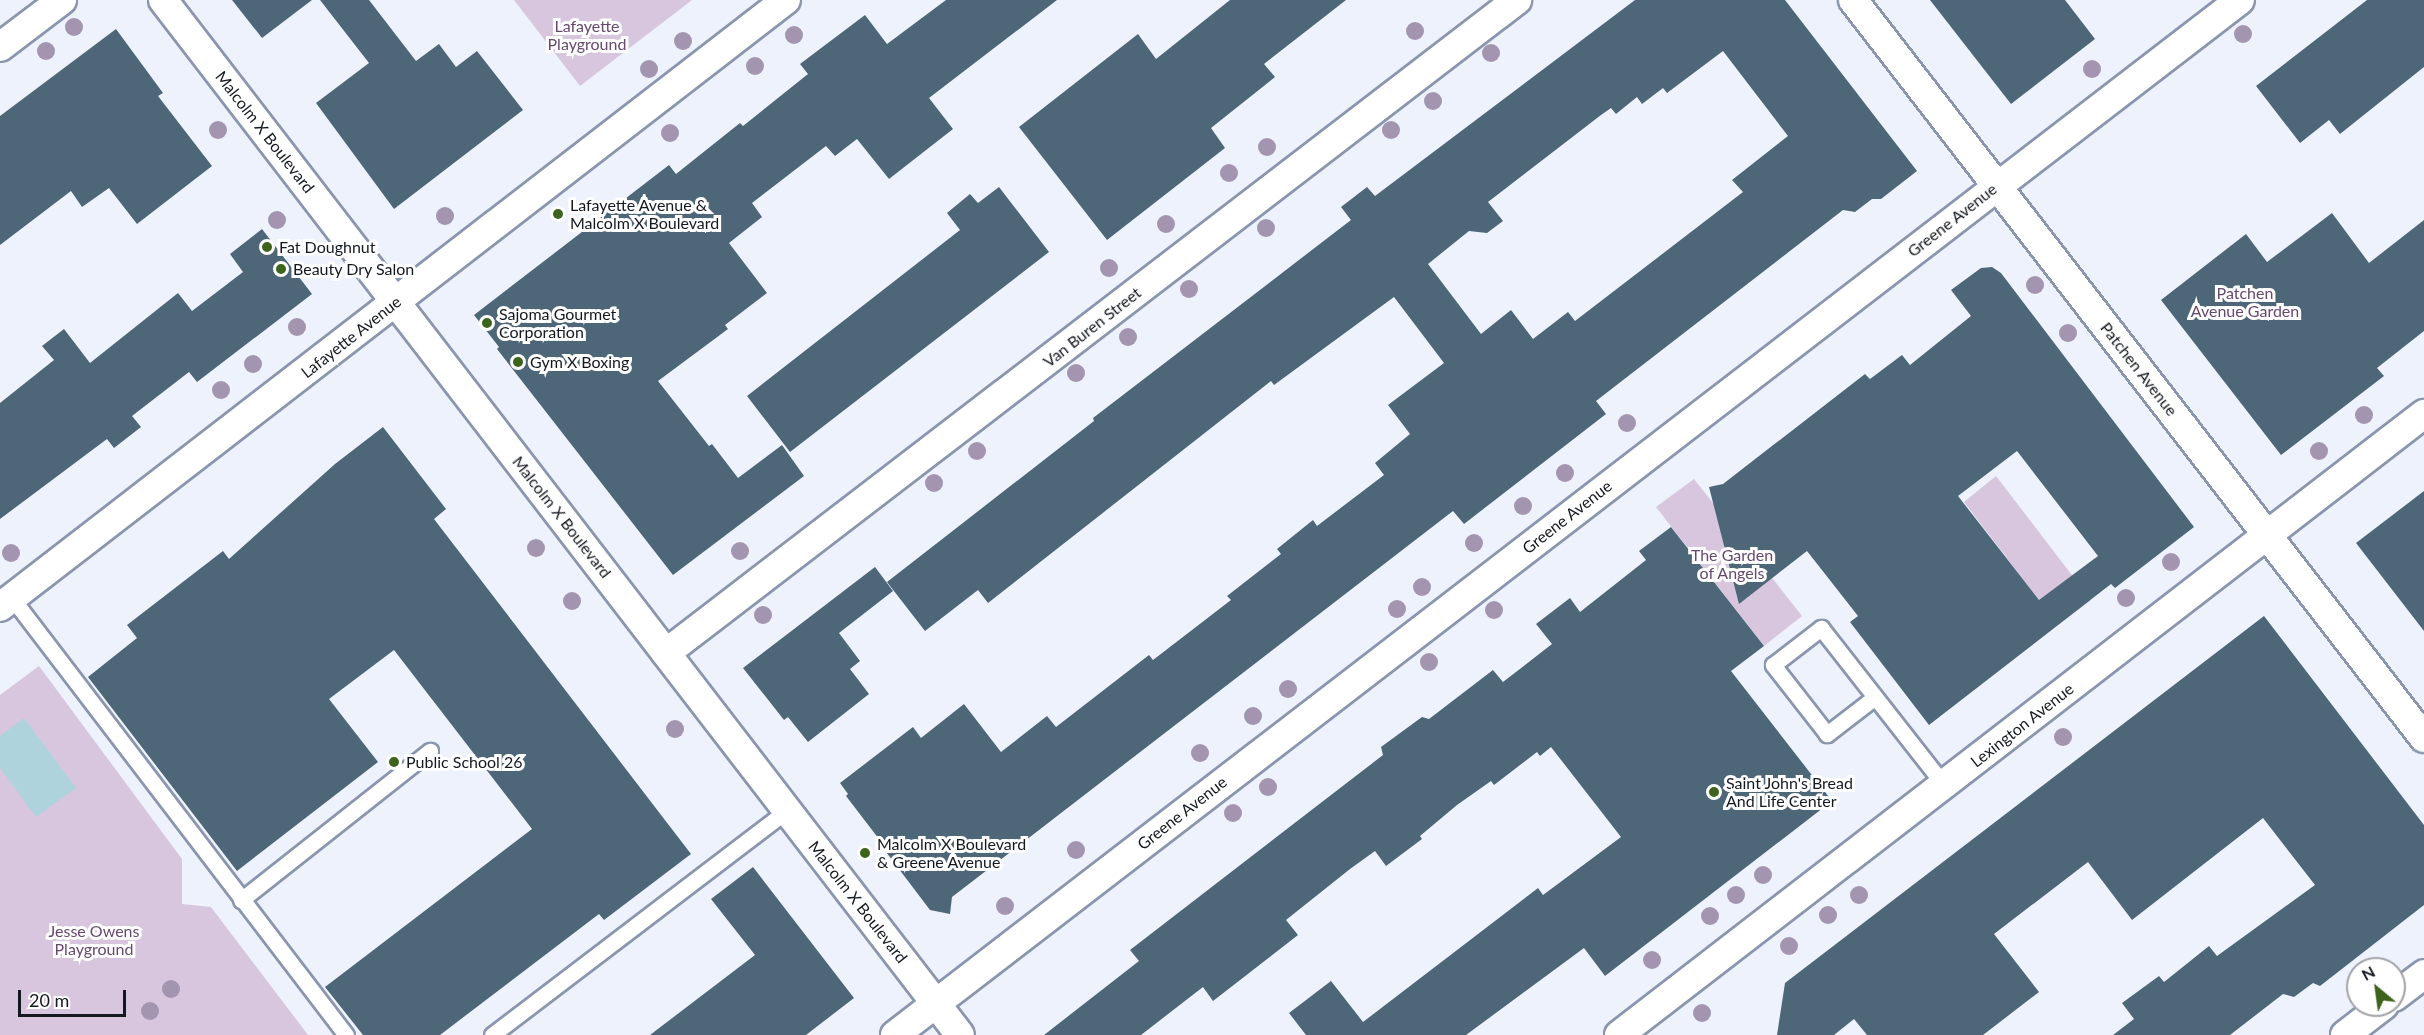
<!DOCTYPE html>
<html>
<head>
<meta charset="utf-8">
<style>
  body { margin:0 }
  #map { position:relative; width:2424px; height:1035px; overflow:hidden; background:#edf2fd; font-family:Lato,sans-serif }
  div>[style] { position:absolute }
  .green>* { inset:0; background:#d8c6de }
  .water>* { inset:0; background:#aed3dc }
  .building>* { inset:0; background:#4e6778 }
  .roads { filter:drop-shadow(2px 0 #8a96ae) drop-shadow(-2px 0 #8a96ae) drop-shadow(0 2px #8a96ae) drop-shadow(0 -2px #8a96ae) }
  .lane>* { height:15px; margin:-7.5px; padding:0 7.5px; transform-origin:7.5px; border-radius:7.5px; background:#fff }
  .street>* { height:28px; margin:-14px; padding:0 14px; transform-origin:14px; border-radius:14px; background:#fff }
  .trees>* { width:18px; height:18px; margin:-9px; border-radius:50%; background:#a395af }
  .dots>* { width:16px; height:16px; translate:-50% -50%; box-sizing:border-box; border:3px solid #fff; border-radius:50% }
  span { translate:-50% -50%; white-space:nowrap; text-align:center; line-height:1.15; -webkit-text-stroke:6px #fff; paint-order:stroke }
  .park-label { font-size:16px; color:#66496f }
  .street-label { font-size:16px; color:#141821 }
  .poi-label { font-size:16px; color:#141821 }
  .left { translate:0 -50%; text-align:left }
  .north { position:absolute; left:2346px; top:957px; width:60px; height:60px; box-sizing:border-box; background:#fff; border:2px solid #a1a3a6; border-radius:50%; rotate:331deg; font-size:16px; font-weight:700; line-height:24px; text-align:center; color:#141821 }
  .north::after { content:''; display:block; margin:auto; width:21px; height:27px; background:#3d631d; clip-path:polygon(50% 0,100% 100%,50% 72%,0 100%) }
  .scale { position:absolute; left:18px; top:990px; width:108px; height:27px; box-sizing:border-box; border:3px solid #141821; border-top:0; padding-left:8px; font-size:18px; line-height:21px; white-space:nowrap; color:#141821; -webkit-text-stroke:4px #fff; paint-order:stroke }
</style>
</head>
<body>
<div id="map">
  <div class="green">
    <i style="clip-path:polygon(514px 0,692px 0,580px 86px)"></i>
    <i style="clip-path:polygon(1996px 476px,2091px 600px,2058px 625px,1964px 502px)"></i>
    <i style="clip-path:polygon(1694px 479px,1802px 616px,1764px 646px,1656px 507px)"></i>
    <i style="clip-path:polygon(39px 666px,182px 859px,182px 904px,211px 907px,308px 1035px,0 1035px,0 695px)"></i>
  </div>
  <div class="water">
    <i style="clip-path:polygon(24px 718px,76px 788px,36px 817px,0 768px,0 736px)"></i>
  </div>
  <div class="building">
    <i style="clip-path:polygon(232px 0,312px 0,262px 38px)"></i>
    <i style="clip-path:polygon(320px 0,369px 0,416px 61px,439px 44px,456px 67px,477px 51px,523px 110px,394px 209px,316px 103px,369px 63px)"></i>
    <i style="clip-path:polygon(946px 0,1057px 0,929px 98px,953px 129px,889px 179px,857px 139px,835px 156px,826px 146px,752px 203px,762px 217px,729px 243px,767px 293px,725px 325px,728px 329px,658px 381px,709px 446px,712px 444px,738px 478px,782px 445px,804px 476px,673px 575px,497px 349px,499px 347px,474px 315px,669px 165px,676px 174px,740px 123px,743px 126px,808px 74px,800px 64px,865px 15px,887px 44px)"></i>
    <i style="clip-path:polygon(1230px 0,1346px 0,1264px 64px,1275px 77px,1211px 128px,1225px 148px,1107px 240px,1019px 127px,1138px 34px,1156px 59px)"></i>
    <i style="clip-path:polygon(evenodd,1635px 0,1785px 0,1917px 171px,1881px 199px,1872px 199px,1855px 212px,1843px 210px,1596px 401px,1606px 414px,1464px 524px,1453px 511px,952px 897px,950px 914px,930px 910px,880px 844px,882px 843px,846px 796px,848px 794px,840px 783px,913px 727px,921px 738px,964px 704px,1001px 752px,1047px 716px,1056px 727px,1149px 655px,1153px 660px,1231px 600px,1227px 596px,1281px 554px,1277px 549px,1313px 520px,1317px 526px,1384px 475px,1375px 463px,1410px 434px,1388px 405px,1444px 363px,1394px 297px,1274px 385px,1271px 381px,988px 603px,978px 590px,925px 631px,887px 582px,1094px 421px,1093px 418px,1351px 220px,1341px 207px,1367px 187px,1375px 196px,1635px 0,1723px 51px,1788px 136px,1732px 180px,1743px 192px,1575px 321px,1568px 312px,1533px 339px,1511px 310px,1481px 334px,1428px 264px,1469px 231px,1487px 233px,1503px 221px,1488px 202px,1601px 115px,1611px 108px,1616px 114px,1637px 97px,1642px 104px,1663px 88px,1667px 93px,1723px 51px)"></i>
    <i style="clip-path:polygon(1930px 0,2065px 0,2095px 39px,2011px 104px)"></i>
    <i style="clip-path:polygon(2367px 0,2424px 0,2424px 67px,2340px 134px,2329px 120px,2300px 143px,2256px 86px)"></i>
    <i style="clip-path:polygon(116px 29px,163px 93px,158px 96px,212px 166px,137px 224px,109px 188px,82px 207px,71px 191px,0 245px,0 116px)"></i>
    <i style="clip-path:polygon(999px 187px,1049px 252px,790px 452px,747px 396px,960px 230px,947px 213px,970px 194px,978px 203px)"></i>
    <i style="clip-path:polygon(2332px 213px,2369px 263px,2424px 220px,2424px 331px,2377px 368px,2384px 376px,2281px 455px,2161px 300px,2246px 234px,2267px 262px)"></i>
    <i style="clip-path:polygon(262px 229px,312px 294px,197px 382px,189px 372px,132px 416px,141px 427px,114px 448px,107px 439px,0 519px,0 403px,54px 360px,42px 346px,64px 329px,90px 363px,178px 293px,192px 311px,243px 272px,230px 254px)"></i>
    <i style="clip-path:polygon(evenodd,1992px 267px,2001px 273px,2194px 527px,2115px 588px,2111px 584px,1929px 725px,1850px 622px,1858px 616px,1807px 551px,1739px 604px,1709px 487px,1723px 484px,1865px 374px,1870px 379px,1902px 355px,1910px 365px,1971px 316px,1951px 290px,1981px 268px,1992px 267px,2017px 451px,2098px 556px,2039px 600px,1958px 496px,2017px 451px)"></i>
    <i style="clip-path:polygon(383px 427px,446px 509px,434px 519px,691px 854px,604px 920px,599px 914px,440px 1035px,363px 1035px,325px 987px,532px 829px,394px 650px,329px 699px,378px 762px,237px 871px,88px 677px,137px 638px,127px 625px,223px 551px,229px 559px,335px 464px)"></i>
    <i style="clip-path:polygon(2424px 491px,2424px 631px,2356px 543px)"></i>
    <i style="clip-path:polygon(1671px 527px,1764px 646px,1731px 671px,1832px 801px,1605px 976px,1584px 948px,1466px 1035px,1306px 1035px,1289px 1013px,1331px 981px,1363px 1022px,1538px 888px,1543px 895px,1621px 837px,1551px 747px,1540px 756px,1537px 752px,1494px 785px,1491px 781px,1457px 805px,1420px 836px,1422px 839px,1386px 866px,1375px 851px,1350px 869px,1286px 920px,1298px 935px,1213px 1001px,1203px 987px,1141px 1035px,1044px 1035px,1139px 961px,1130px 950px,1383px 755px,1381px 747px,1422px 717px,1429px 719px,1493px 670px,1503px 682px,1552px 644px,1536px 624px,1570px 598px,1580px 612px,1646px 560px,1639px 551px)"></i>
    <i style="clip-path:polygon(875px 567px,893px 591px,839px 633px,860px 661px,850px 669px,869px 694px,808px 742px,788px 717px,784px 720px,743px 668px)"></i>
    <i style="clip-path:polygon(2264px 616px,2424px 825px,2424px 905px,2320px 986px,2313px 983px,2294px 997px,2283px 994px,2230px 1035px,2113px 1035px,2134px 1019px,2122px 1003px,2159px 976px,2164px 982px,2209px 946px,2217px 956px,2315px 885px,2263px 818px,2132px 920px,2088px 862px,1994px 934px,2039px 992px,1983px 1035px,1867px 1035px,1854px 1019px,1834px 1035px,1777px 1035px,1785px 983px)"></i>
    <i style="clip-path:polygon(753px 867px,854px 998px,806px 1035px,650px 1035px,755px 955px,711px 899px)"></i>
  </div>
  <div class="roads">
    <div class="lane">
      <i style="left:12px;top:598px;width:550px;rotate:52.61deg"></i>
      <i style="left:1875px;top:697px;width:61px;rotate:142.4deg"></i>
      <i style="left:1827px;top:734px;width:88px;rotate:-128deg"></i>
      <i style="left:1773px;top:665px;width:61px;rotate:-37.6deg"></i>
      <i style="left:1821px;top:628px;width:199px;rotate:51.9deg"></i>
      <i style="left:241px;top:900px;width:241px;rotate:-38.3deg"></i>
      <i style="left:492px;top:1035px;width:371px;rotate:-37.3deg"></i>
    </div>
    <div class="street">
      <i style="left:163px;top:0;width:1306px;rotate:52.4deg"></i>
      <i style="left:1853px;top:0;width:933px;rotate:52.27deg"></i>
      <i style="left:0;top:47px;width:78px;rotate:-37.2deg"></i>
      <i style="left:0;top:607px;width:993px;rotate:-37.68deg"></i>
      <i style="left:666px;top:653px;width:1073px;rotate:-37.5deg"></i>
      <i style="left:2394px;top:997px;width:38px;rotate:-37deg"></i>
      <i style="left:895px;top:1035px;width:1697px;rotate:-37.58deg"></i>
      <i style="left:1619px;top:1035px;width:1017px;rotate:-37.65deg"></i>
      <i style="left:2345px;top:1035px;width:49px;rotate:-37.6deg"></i>
    </div>
  </div>
  <div class="trees">
    <i style="left:74px;top:27px"></i>
    <i style="left:1415px;top:31px"></i>
    <i style="left:2243px;top:34px"></i>
    <i style="left:794px;top:35px"></i>
    <i style="left:683px;top:41px"></i>
    <i style="left:46px;top:51px"></i>
    <i style="left:1491px;top:53px"></i>
    <i style="left:755px;top:66px"></i>
    <i style="left:649px;top:69px"></i>
    <i style="left:2092px;top:69px"></i>
    <i style="left:1433px;top:101px"></i>
    <i style="left:218px;top:130px"></i>
    <i style="left:1391px;top:130px"></i>
    <i style="left:670px;top:133px"></i>
    <i style="left:1267px;top:147px"></i>
    <i style="left:1229px;top:173px"></i>
    <i style="left:445px;top:216px"></i>
    <i style="left:277px;top:220px"></i>
    <i style="left:1166px;top:224px"></i>
    <i style="left:1266px;top:228px"></i>
    <i style="left:1109px;top:268px"></i>
    <i style="left:2035px;top:285px"></i>
    <i style="left:1189px;top:289px"></i>
    <i style="left:297px;top:327px"></i>
    <i style="left:2068px;top:333px"></i>
    <i style="left:1128px;top:337px"></i>
    <i style="left:253px;top:364px"></i>
    <i style="left:1076px;top:373px"></i>
    <i style="left:221px;top:390px"></i>
    <i style="left:2364px;top:415px"></i>
    <i style="left:1627px;top:423px"></i>
    <i style="left:977px;top:451px"></i>
    <i style="left:2319px;top:451px"></i>
    <i style="left:1565px;top:473px"></i>
    <i style="left:934px;top:483px"></i>
    <i style="left:1523px;top:506px"></i>
    <i style="left:1474px;top:543px"></i>
    <i style="left:536px;top:548px"></i>
    <i style="left:740px;top:551px"></i>
    <i style="left:11px;top:553px"></i>
    <i style="left:2171px;top:562px"></i>
    <i style="left:1422px;top:587px"></i>
    <i style="left:2126px;top:598px"></i>
    <i style="left:572px;top:601px"></i>
    <i style="left:1397px;top:609px"></i>
    <i style="left:1494px;top:610px"></i>
    <i style="left:763px;top:615px"></i>
    <i style="left:1429px;top:662px"></i>
    <i style="left:1288px;top:689px"></i>
    <i style="left:1253px;top:716px"></i>
    <i style="left:675px;top:729px"></i>
    <i style="left:2063px;top:737px"></i>
    <i style="left:1200px;top:753px"></i>
    <i style="left:1268px;top:787px"></i>
    <i style="left:1233px;top:813px"></i>
    <i style="left:1076px;top:850px"></i>
    <i style="left:1763px;top:875px"></i>
    <i style="left:1736px;top:895px"></i>
    <i style="left:1859px;top:895px"></i>
    <i style="left:1005px;top:906px"></i>
    <i style="left:1828px;top:915px"></i>
    <i style="left:1710px;top:916px"></i>
    <i style="left:1789px;top:946px"></i>
    <i style="left:1652px;top:960px"></i>
    <i style="left:171px;top:989px"></i>
    <i style="left:150px;top:1011px"></i>
    <i style="left:1702px;top:1013px"></i>
  </div>
  <div class="dots">
    <i style="left:558px;top:214px;background:#3d631d"></i>
    <i style="left:267px;top:247px;background:#3d631d"></i>
    <i style="left:281px;top:269px;background:#3d631d"></i>
    <i style="left:487px;top:323px;background:#3d631d"></i>
    <i style="left:518px;top:362px;background:#3d631d"></i>
    <i style="left:394px;top:762px;background:#3d631d"></i>
    <i style="left:1714px;top:792px;background:#3d631d"></i>
    <i style="left:865px;top:853px;background:#3d631d"></i>
  </div>
  <div class="park-label">
    <span style="left:587px;top:35px">Lafayette<br>Playground</span>
    <span style="left:2245px;top:302px">Patchen<br>Avenue Garden</span>
    <span style="left:1732px;top:564px">The Garden<br>of Angels</span>
    <span style="left:94px;top:940px">Jesse Owens<br>Playground</span>
  </div>
  <div class="street-label">
    <span style="left:265px;top:132px;rotate:52deg">Malcolm X Boulevard</span>
    <span style="left:1952px;top:220px;rotate:-38deg">Greene Avenue</span>
    <span style="left:1092px;top:327px;rotate:-38deg">Van Buren Street</span>
    <span style="left:351px;top:337px;rotate:-38deg">Lafayette Avenue</span>
    <span style="left:2139px;top:369px;rotate:52deg">Patchen Avenue</span>
    <span style="left:562px;top:517px;rotate:52deg">Malcolm X Boulevard</span>
    <span style="left:1567px;top:517px;rotate:-38deg">Greene Avenue</span>
    <span style="left:2022px;top:725px;rotate:-38deg">Lexington Avenue</span>
    <span style="left:1182px;top:813px;rotate:-38deg">Greene Avenue</span>
    <span style="left:858px;top:902px;rotate:52deg">Malcolm X Boulevard</span>
  </div>
  <div class="poi-label">
    <span class="left" style="left:570px;top:214px">Lafayette Avenue &amp;<br>Malcolm X Boulevard</span>
    <span class="left" style="left:279px;top:247px">Fat Doughnut</span>
    <span class="left" style="left:293px;top:269px">Beauty Dry Salon</span>
    <span class="left" style="left:499px;top:323px">Sajoma Gourmet<br>Corporation</span>
    <span class="left" style="left:530px;top:362px">Gym X Boxing</span>
    <span class="left" style="left:406px;top:762px">Public School 26</span>
    <span class="left" style="left:1726px;top:792px">Saint John's Bread<br>And Life Center</span>
    <span class="left" style="left:877px;top:853px">Malcolm X Boulevard<br>&amp; Greene Avenue</span>
  </div>
  <div class="north">N</div>
  <div class="scale">20 m</div>
</div>
</body>
</html>
